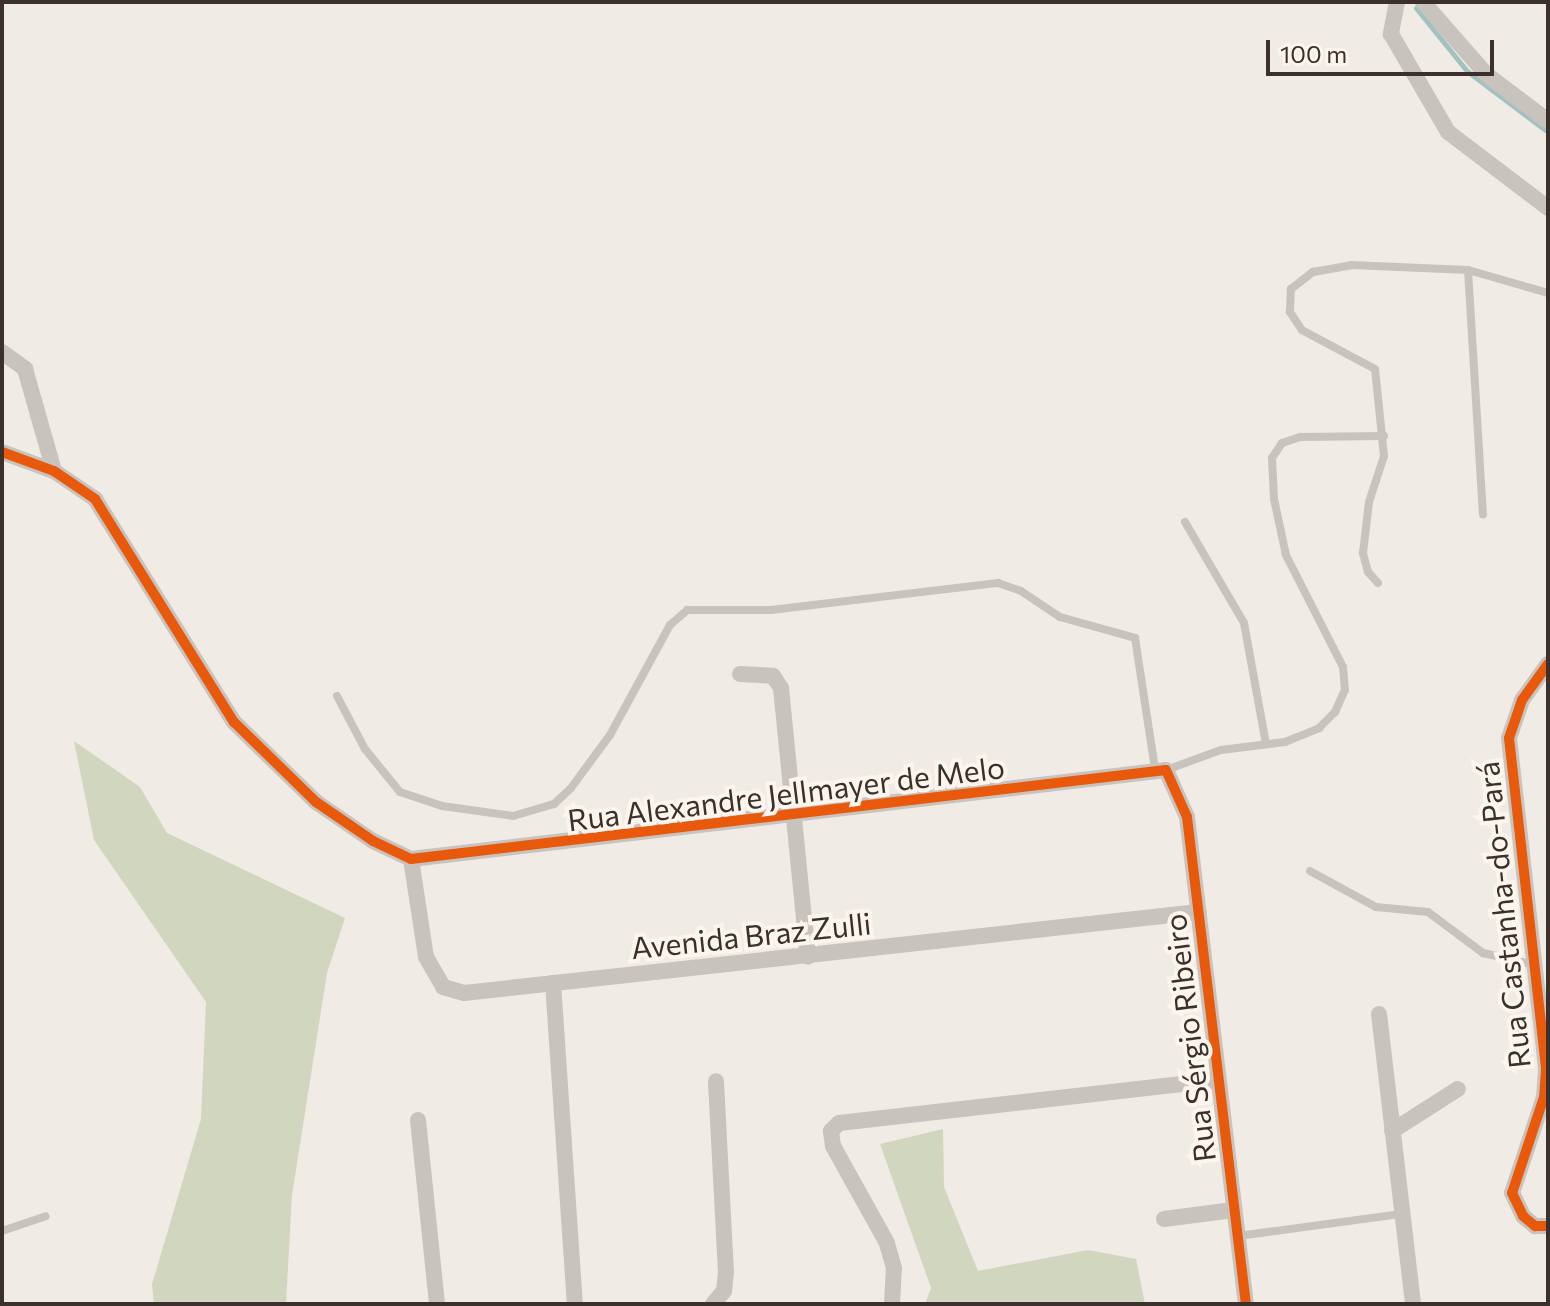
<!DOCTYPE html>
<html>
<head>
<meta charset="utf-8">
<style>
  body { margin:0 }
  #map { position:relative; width:1550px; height:1306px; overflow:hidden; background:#f0ebe5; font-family:Commissioner,sans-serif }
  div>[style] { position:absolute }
  .green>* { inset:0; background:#d1d6bf }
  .stream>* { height:5px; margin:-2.5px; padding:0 2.5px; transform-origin:2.5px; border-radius:2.5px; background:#a1c2c1 }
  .service>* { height:8px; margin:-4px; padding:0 4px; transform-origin:4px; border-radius:4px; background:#c9c3be }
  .minor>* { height:16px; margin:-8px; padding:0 8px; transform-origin:8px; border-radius:8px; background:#c9c3be }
  .cycleway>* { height:10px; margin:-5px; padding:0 5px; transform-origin:5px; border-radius:5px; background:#e8590c }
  span { translate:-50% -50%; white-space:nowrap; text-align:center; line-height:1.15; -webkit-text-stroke:8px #fbf5ee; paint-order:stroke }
  .street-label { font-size:30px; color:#3b302b }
  .frame { position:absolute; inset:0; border:4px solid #3b302b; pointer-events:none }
  .scale { position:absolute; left:1266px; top:40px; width:228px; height:36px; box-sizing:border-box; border:4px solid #3b302b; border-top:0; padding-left:10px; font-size:24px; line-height:28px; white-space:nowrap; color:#3b302b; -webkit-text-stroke:6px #fbf5ee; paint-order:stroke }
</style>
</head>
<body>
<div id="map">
  <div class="green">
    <i style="clip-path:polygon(74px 741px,140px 787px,167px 833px,345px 918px,327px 973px,292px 1195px,286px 1304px,154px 1304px,152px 1284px,201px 1119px,206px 1002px,94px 840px)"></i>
    <i style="clip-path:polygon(943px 1129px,944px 1187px,978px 1271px,1088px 1250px,1136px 1259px,1145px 1304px,925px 1304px,931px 1288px,880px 1144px)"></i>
  </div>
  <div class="stream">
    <i style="left:1416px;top:8px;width:81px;rotate:51deg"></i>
    <i style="left:1467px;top:71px;width:101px;rotate:37deg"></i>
  </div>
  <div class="service">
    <i style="left:1468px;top:270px;width:245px;rotate:86.5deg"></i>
    <i style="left:1185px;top:522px;width:117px;rotate:59.7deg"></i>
    <i style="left:1244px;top:623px;width:123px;rotate:79.7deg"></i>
    <i style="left:1378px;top:583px;width:15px;rotate:-132deg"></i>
    <i style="left:1368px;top:572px;width:20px;rotate:-105deg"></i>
    <i style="left:1363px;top:553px;width:51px;rotate:-83.3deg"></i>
    <i style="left:1369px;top:502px;width:48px;rotate:-71.9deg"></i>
    <i style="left:1384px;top:456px;width:87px;rotate:-95.9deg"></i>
    <i style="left:1375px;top:369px;width:83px;rotate:-151.9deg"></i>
    <i style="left:1302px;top:330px;width:22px;rotate:-124deg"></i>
    <i style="left:1290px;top:312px;width:23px;rotate:-88deg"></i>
    <i style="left:1291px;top:289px;width:28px;rotate:-38deg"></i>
    <i style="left:1313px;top:272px;width:39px;rotate:-10deg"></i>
    <i style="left:1351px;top:265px;width:117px;rotate:2.4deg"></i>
    <i style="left:1468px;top:270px;width:83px;rotate:16deg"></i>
    <i style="left:337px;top:696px;width:60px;rotate:62.2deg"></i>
    <i style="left:365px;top:749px;width:55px;rotate:50.9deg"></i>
    <i style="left:400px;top:792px;width:44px;rotate:18.4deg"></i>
    <i style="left:442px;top:806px;width:72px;rotate:8deg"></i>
    <i style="left:513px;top:816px;width:43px;rotate:-16.3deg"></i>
    <i style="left:554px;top:804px;width:23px;rotate:-43deg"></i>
    <i style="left:571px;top:788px;width:66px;rotate:-53.7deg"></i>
    <i style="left:610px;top:735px;width:125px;rotate:-61.4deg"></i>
    <i style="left:670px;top:625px;width:23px;rotate:-41deg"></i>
    <i style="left:687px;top:610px;width:84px"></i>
    <i style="left:771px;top:610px;width:229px;rotate:-6.8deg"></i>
    <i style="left:998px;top:583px;width:24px;rotate:19deg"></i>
    <i style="left:1021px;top:591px;width:47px;rotate:33.7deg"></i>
    <i style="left:1060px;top:617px;width:78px;rotate:15.6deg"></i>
    <i style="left:1135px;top:638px;width:133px;rotate:81.3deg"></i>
    <i style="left:1166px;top:770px;width:59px;rotate:-20deg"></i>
    <i style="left:1221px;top:750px;width:64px;rotate:-7.1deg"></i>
    <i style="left:1285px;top:742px;width:37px;rotate:-22deg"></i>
    <i style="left:1319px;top:728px;width:23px;rotate:-45deg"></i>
    <i style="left:1335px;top:712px;width:24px;rotate:-66deg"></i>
    <i style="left:1345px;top:690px;width:23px;rotate:-95deg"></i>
    <i style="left:1343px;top:667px;width:126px;rotate:-117deg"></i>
    <i style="left:1286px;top:555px;width:57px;rotate:-102.1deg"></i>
    <i style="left:1274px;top:499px;width:41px;rotate:-92.8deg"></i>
    <i style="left:1272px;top:458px;width:18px;rotate:-56deg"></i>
    <i style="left:1282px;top:443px;width:20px;rotate:-18deg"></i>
    <i style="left:1301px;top:437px;width:83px;rotate:-0.7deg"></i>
    <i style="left:1310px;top:871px;width:75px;rotate:28.6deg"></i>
    <i style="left:1376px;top:907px;width:52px;rotate:5.5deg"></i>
    <i style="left:1428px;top:912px;width:69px;rotate:36.7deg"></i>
    <i style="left:1483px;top:953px;width:53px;rotate:13deg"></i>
    <i style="left:2px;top:1231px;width:46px;rotate:-18.8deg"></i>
    <i style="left:1238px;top:1236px;width:163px;rotate:-7.7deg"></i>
  </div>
  <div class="minor">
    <i style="left:1397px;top:2px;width:33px;rotate:101deg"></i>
    <i style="left:1391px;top:34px;width:113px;rotate:59.8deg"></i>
    <i style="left:1448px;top:132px;width:126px;rotate:37.2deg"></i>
    <i style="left:1423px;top:2px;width:97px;rotate:48.8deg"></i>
    <i style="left:1487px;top:75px;width:76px;rotate:37deg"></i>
    <i style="left:2px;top:352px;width:29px;rotate:36deg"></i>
    <i style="left:25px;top:369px;width:106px;rotate:74.1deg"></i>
    <i style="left:2px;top:452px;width:55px;rotate:20.1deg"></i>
    <i style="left:54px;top:471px;width:50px;rotate:34.3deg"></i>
    <i style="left:95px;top:499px;width:263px;rotate:58.1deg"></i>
    <i style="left:234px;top:722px;width:115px;rotate:44.3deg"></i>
    <i style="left:316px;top:802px;width:69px;rotate:34.4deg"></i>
    <i style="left:373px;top:841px;width:42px;rotate:25.3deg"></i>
    <i style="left:411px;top:859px;width:760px;rotate:-6.72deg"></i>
    <i style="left:1166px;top:770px;width:51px;rotate:65.9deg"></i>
    <i style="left:1187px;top:817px;width:491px;rotate:83.1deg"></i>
    <i style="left:1548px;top:664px;width:44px;rotate:125.8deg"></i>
    <i style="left:1522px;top:700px;width:40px;rotate:108.9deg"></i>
    <i style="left:1509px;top:738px;width:334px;rotate:83.6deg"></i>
    <i style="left:1546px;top:1070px;width:27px;rotate:94deg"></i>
    <i style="left:1544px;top:1097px;width:101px;rotate:108.4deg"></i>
    <i style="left:1512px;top:1193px;width:25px;rotate:64deg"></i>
    <i style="left:1523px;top:1216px;width:16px;rotate:40deg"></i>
    <i style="left:1535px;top:1226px;width:13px"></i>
    <i style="left:740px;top:674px;width:33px;rotate:3deg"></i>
    <i style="left:773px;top:676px;width:14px;rotate:56deg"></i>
    <i style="left:781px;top:688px;width:270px;rotate:84.3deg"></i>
    <i style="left:411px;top:859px;width:99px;rotate:81.3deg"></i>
    <i style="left:426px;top:957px;width:34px;rotate:60deg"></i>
    <i style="left:443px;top:987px;width:22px;rotate:16deg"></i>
    <i style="left:464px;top:993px;width:739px;rotate:-6.29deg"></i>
    <i style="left:553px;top:983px;width:322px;rotate:86.1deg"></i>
    <i style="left:1379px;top:1014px;width:292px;rotate:83.3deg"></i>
    <i style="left:418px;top:1120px;width:185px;rotate:84.1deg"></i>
    <i style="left:1392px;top:1131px;width:78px;rotate:-32.5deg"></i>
    <i style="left:1164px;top:1219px;width:70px;rotate:-7.4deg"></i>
    <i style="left:713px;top:1304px;width:17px;rotate:-50deg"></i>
    <i style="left:724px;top:1291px;width:18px;rotate:-84deg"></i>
    <i style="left:726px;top:1273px;width:192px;rotate:-93deg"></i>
    <i style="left:892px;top:1304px;width:36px;rotate:-87deg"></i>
    <i style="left:894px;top:1268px;width:26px;rotate:-106deg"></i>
    <i style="left:887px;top:1243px;width:111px;rotate:-119.1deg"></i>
    <i style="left:833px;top:1146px;width:15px;rotate:-98deg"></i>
    <i style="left:831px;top:1131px;width:11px;rotate:-45deg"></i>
    <i style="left:839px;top:1123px;width:380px;rotate:-6.5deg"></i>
  </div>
  <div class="cycleway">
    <i style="left:2px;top:452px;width:55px;rotate:20.1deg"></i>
    <i style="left:54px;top:471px;width:50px;rotate:34.3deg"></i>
    <i style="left:95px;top:499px;width:263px;rotate:58.1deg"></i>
    <i style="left:234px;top:722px;width:115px;rotate:44.3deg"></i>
    <i style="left:316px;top:802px;width:69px;rotate:34.4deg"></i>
    <i style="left:373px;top:841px;width:42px;rotate:25.3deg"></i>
    <i style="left:411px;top:859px;width:760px;rotate:-6.72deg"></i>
    <i style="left:1166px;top:770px;width:51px;rotate:65.9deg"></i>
    <i style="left:1187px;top:817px;width:491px;rotate:83.1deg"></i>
    <i style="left:1548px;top:664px;width:44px;rotate:125.8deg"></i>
    <i style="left:1522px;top:700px;width:40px;rotate:108.9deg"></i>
    <i style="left:1509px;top:738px;width:334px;rotate:83.6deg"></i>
    <i style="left:1546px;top:1070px;width:27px;rotate:94deg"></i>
    <i style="left:1544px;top:1097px;width:101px;rotate:108.4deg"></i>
    <i style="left:1512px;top:1193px;width:25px;rotate:64deg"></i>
    <i style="left:1523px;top:1216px;width:16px;rotate:40deg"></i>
    <i style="left:1535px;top:1226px;width:13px"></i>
  </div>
  <div class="street-label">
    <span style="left:786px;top:793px;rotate:-7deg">Rua Alexandre Jellmayer de Melo</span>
    <span style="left:1503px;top:915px;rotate:-96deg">Rua Castanha-do-Pará</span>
    <span style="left:751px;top:935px;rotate:-6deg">Avenida Braz Zulli</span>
    <span style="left:1189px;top:1038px;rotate:-97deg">Rua Sérgio Ribeiro</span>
  </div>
  <div class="frame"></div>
  <div class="scale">100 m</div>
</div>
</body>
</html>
